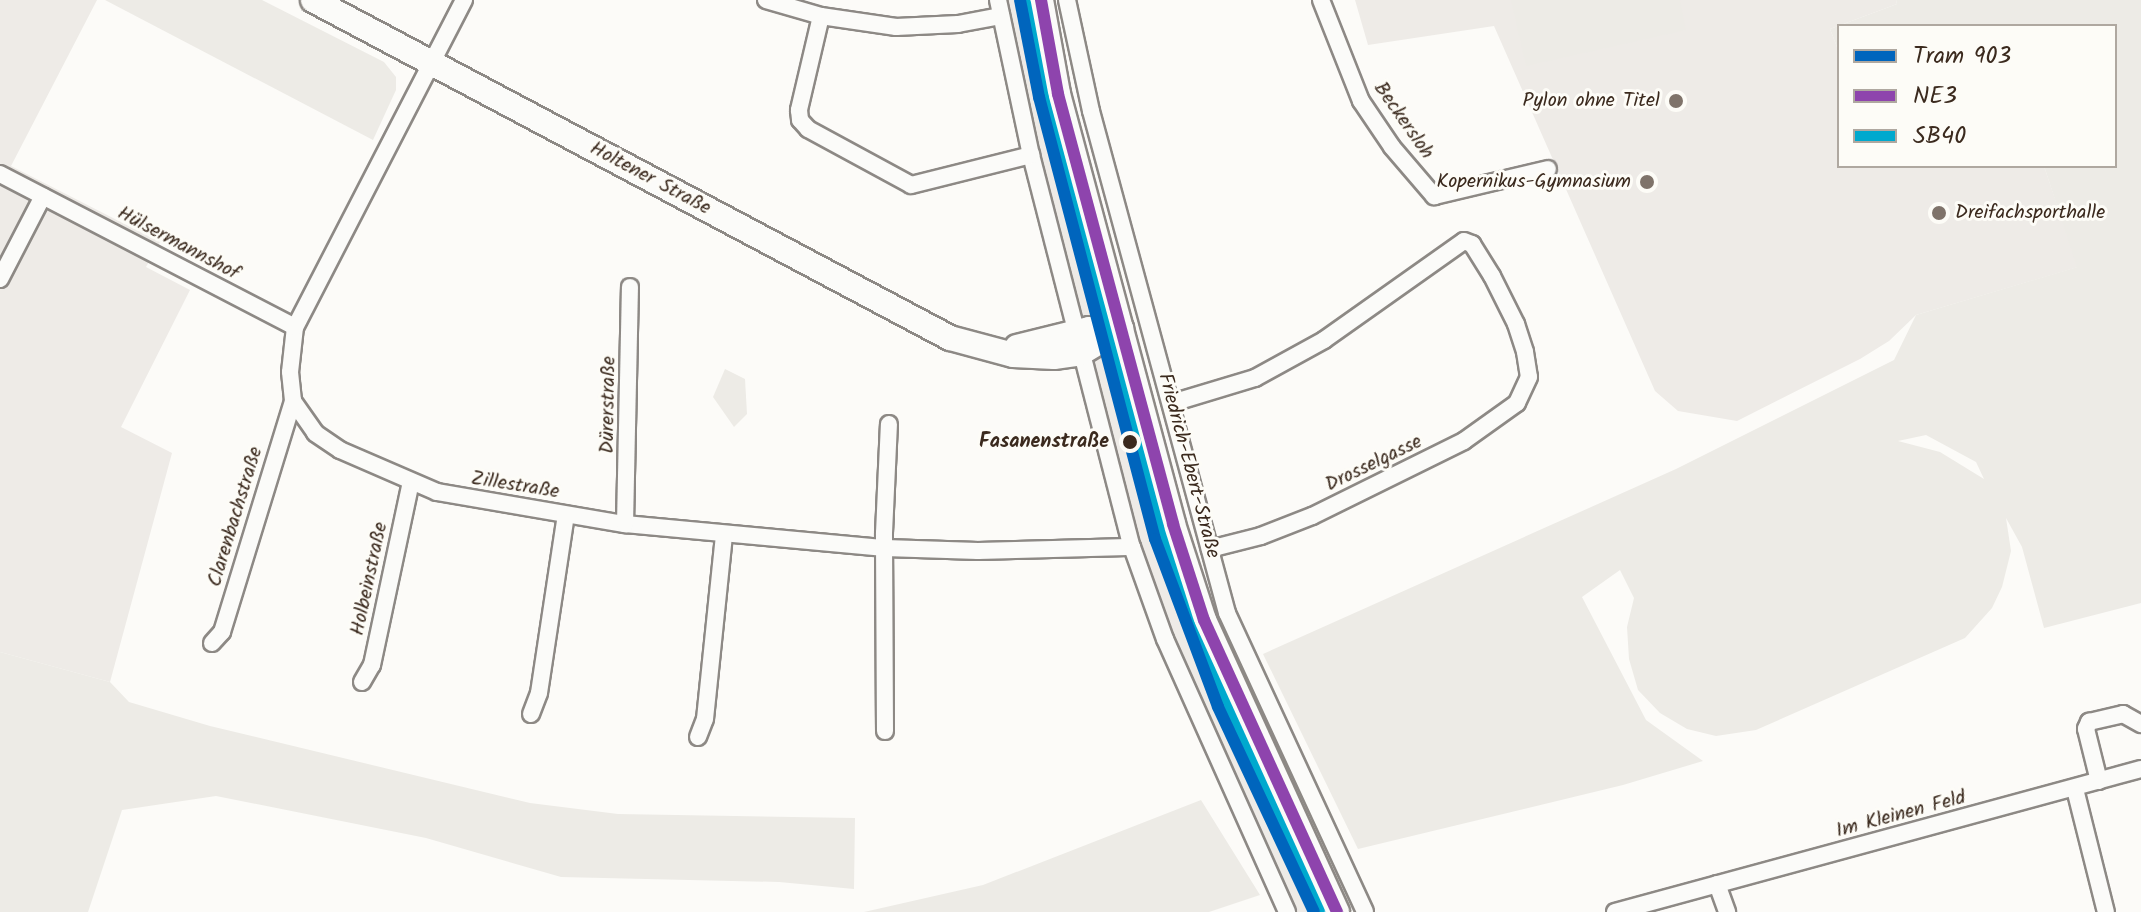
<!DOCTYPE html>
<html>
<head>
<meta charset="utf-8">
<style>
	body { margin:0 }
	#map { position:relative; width:2141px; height:912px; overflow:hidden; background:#fcfbf8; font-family:Kalam,sans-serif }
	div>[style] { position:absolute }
	.built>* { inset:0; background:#eeebe7 }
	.green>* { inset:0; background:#edebe6 }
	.roads { filter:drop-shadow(2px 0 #8d8985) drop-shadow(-2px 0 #8d8985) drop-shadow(0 2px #8d8985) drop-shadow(0 -2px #8d8985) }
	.street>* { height:16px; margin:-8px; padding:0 8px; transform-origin:8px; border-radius:8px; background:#fbfbf9 }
	.secondary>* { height:24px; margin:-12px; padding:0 12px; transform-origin:12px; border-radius:12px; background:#fbfbf9 }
	.bus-1>* { height:12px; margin:-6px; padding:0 6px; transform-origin:6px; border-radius:6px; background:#8e44ad }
	.bus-2>* { height:12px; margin:-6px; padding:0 6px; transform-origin:6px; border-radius:6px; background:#00a9ce }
	.tram-1>* { height:12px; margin:-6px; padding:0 6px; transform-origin:6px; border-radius:6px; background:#0065bd }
	.dots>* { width:22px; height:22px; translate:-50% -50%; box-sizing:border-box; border:4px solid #fdfcf7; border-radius:50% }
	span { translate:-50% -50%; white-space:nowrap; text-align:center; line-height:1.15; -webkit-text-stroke:6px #fdfcf7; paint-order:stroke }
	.poi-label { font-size:20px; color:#3b2a1e }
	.right { translate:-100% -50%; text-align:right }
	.left { translate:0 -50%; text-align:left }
	.street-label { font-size:20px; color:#3b2a1e }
	.stop-label { font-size:20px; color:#3b2a1e; font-weight:700 }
	.legend { position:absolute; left:1837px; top:24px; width:280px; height:144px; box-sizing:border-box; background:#fdfcf7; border:2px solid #afa8a0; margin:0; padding:10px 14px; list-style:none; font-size:24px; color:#3b2a1e }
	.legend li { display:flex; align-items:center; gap:16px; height:40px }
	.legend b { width:40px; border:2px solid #afa8a0 }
</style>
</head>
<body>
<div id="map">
	<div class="built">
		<div style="clip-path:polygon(0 0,97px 0,11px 166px,160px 242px,146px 267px,190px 290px,121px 427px,172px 453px,110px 682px,0 652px)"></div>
		<div style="clip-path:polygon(1005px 0,1025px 0,1043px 97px,1122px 397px,1192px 628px,1319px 912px,1297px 912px,1171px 635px,1124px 501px,1103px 400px,1031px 122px)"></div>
		<div style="clip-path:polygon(1355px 0,1896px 0,1897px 4px,1830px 29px,1839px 52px,1839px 166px,2044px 166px,2078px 267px,1916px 315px,1889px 341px,1860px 359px,1737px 421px,1678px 411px,1655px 391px,1494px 26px,1368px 45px)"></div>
	</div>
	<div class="green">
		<div style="clip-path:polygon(105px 0,262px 0,384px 62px,396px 77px,396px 90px,373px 140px)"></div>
		<div style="clip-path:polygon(1511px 0,1680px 0,1686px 30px,1526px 66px)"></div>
		<div style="clip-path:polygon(evenodd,1896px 0,2141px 0,2141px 603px,2044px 628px,2022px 547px,2006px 518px,2011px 551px,2002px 587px,1992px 608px,1965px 638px,1756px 730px,1716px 736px,1687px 729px,1660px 713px,1638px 690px,1629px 659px,1627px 627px,1634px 598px,1620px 570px,1582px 597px,1646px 720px,1703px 761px,1623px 785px,1358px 849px,1263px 654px,1676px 469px,1894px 360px,1916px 315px,2077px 267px,2044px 166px,2115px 166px,2115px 26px,1839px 26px,1839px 52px,1830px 29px,1897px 4px,1896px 0,1926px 435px,1976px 462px,1984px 479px,1940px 452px,1898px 441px,1926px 435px)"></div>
		<div style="clip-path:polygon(725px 369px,745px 379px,747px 414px,734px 427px,713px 397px)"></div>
		<div style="clip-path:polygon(0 652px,110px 682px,129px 702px,210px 726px,530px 803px,618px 814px,855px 818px,854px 889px,779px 882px,561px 877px,426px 838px,216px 796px,122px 810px,88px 912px,0 912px)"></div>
		<div style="clip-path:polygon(1201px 800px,1260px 895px,1209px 912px,864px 912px,983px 885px)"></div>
	</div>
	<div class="roads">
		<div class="street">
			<div style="left:464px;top:0;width:368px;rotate:117.3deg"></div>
			<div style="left:295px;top:327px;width:45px;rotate:96.3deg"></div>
			<div style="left:290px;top:372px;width:29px;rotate:84deg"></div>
			<div style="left:293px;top:401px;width:39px;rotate:55deg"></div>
			<div style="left:315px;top:433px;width:30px;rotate:34deg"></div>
			<div style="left:340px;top:450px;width:106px;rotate:23.4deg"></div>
			<div style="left:437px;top:492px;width:191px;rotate:9.7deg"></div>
			<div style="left:625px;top:524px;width:261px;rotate:5.3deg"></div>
			<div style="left:885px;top:548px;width:93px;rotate:1.8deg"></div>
			<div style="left:978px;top:551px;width:154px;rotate:-1.5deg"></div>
			<div style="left:766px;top:0;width:57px;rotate:16.2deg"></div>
			<div style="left:821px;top:16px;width:76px;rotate:8.3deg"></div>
			<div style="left:896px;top:27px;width:62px;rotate:-2.8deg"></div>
			<div style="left:958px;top:24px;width:44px;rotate:-10.5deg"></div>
			<div style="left:998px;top:0;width:158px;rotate:78deg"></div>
			<div style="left:1031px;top:155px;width:405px;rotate:75.6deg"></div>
			<div style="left:1132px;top:547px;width:98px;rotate:70.3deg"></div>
			<div style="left:1165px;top:639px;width:299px;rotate:65.9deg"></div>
			<div style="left:1067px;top:0;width:114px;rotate:77.8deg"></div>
			<div style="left:1091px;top:111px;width:520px;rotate:74.84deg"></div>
			<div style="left:1227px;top:613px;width:329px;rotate:65.2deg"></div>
			<div style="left:1321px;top:0;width:109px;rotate:68.4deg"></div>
			<div style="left:1361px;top:101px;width:55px;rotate:56deg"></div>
			<div style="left:1392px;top:147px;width:65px;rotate:49.4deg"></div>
			<div style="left:1434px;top:196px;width:117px;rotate:-13.3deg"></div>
			<div style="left:821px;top:16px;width:97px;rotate:103.2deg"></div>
			<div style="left:799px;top:110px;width:10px;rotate:84deg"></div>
			<div style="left:800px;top:120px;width:12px;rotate:48deg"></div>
			<div style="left:808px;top:129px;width:117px;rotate:28.5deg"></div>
			<div style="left:911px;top:185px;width:124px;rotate:-14deg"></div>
			<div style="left:0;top:174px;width:332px;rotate:27.4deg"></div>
			<div style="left:0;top:279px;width:93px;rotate:-62.6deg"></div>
			<div style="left:1172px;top:403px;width:87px;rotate:-16.8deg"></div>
			<div style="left:1255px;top:378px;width:79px;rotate:-28.8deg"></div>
			<div style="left:1324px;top:340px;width:171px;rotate:-35.3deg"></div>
			<div style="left:1464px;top:241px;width:9px;rotate:21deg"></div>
			<div style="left:1472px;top:244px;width:38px;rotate:58deg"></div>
			<div style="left:1492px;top:276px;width:54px;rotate:63.4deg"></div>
			<div style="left:1516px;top:324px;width:29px;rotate:72deg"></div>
			<div style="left:1525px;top:352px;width:25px;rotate:81deg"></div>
			<div style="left:1529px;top:377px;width:29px;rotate:115deg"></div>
			<div style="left:1517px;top:403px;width:65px;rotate:144.4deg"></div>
			<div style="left:1464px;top:441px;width:169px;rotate:153.7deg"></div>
			<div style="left:1312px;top:516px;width:55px;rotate:158.6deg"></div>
			<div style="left:1261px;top:536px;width:53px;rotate:165.7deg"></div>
			<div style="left:625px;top:524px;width:237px;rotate:-88.8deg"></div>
			<div style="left:212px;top:643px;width:15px;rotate:-48deg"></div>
			<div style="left:222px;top:632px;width:242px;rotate:-72.9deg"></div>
			<div style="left:362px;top:682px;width:20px;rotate:-60deg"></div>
			<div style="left:372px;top:665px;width:187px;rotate:-78deg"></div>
			<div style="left:531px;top:714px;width:22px;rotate:-69deg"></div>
			<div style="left:539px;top:693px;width:180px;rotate:-81.4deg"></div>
			<div style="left:885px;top:731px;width:198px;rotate:-90.3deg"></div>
			<div style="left:884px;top:533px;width:109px;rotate:-87.4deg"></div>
			<div style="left:698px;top:737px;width:19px;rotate:-69deg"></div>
			<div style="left:705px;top:719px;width:185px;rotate:-84.1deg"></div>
			<div style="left:2099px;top:781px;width:54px;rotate:-104deg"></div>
			<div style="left:2086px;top:729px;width:8px;rotate:-67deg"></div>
			<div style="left:2089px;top:722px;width:35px;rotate:-13deg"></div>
			<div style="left:2123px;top:714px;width:21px;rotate:29deg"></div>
			<div style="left:2075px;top:789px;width:127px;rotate:75.9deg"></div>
			<div style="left:1717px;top:884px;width:30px;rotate:70deg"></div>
			<div style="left:1615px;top:912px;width:545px;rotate:-15.21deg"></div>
		</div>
		<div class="secondary">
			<div style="left:313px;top:0;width:721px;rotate:27.95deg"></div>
			<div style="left:950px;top:338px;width:65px;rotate:15.1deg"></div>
			<div style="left:1013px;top:355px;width:41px;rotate:2.8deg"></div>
			<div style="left:1054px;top:357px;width:27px;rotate:-8deg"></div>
			<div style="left:1081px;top:353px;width:47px;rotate:-31deg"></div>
			<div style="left:1041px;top:0;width:96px;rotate:79.7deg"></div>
			<div style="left:1058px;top:94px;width:445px;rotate:75deg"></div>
			<div style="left:1173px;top:524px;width:101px;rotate:72.1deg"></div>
			<div style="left:1204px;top:620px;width:321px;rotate:65.5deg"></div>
			<div style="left:1017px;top:347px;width:74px;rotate:-14deg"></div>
			<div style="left:1089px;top:329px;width:32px"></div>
		</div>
	</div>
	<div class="bus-1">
		<div style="left:1041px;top:0;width:96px;rotate:79.7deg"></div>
		<div style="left:1058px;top:94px;width:445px;rotate:75deg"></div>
		<div style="left:1173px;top:524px;width:101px;rotate:72.1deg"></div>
		<div style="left:1204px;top:620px;width:321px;rotate:65.5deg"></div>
	</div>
	<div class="bus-2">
		<div style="left:1025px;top:3px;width:97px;rotate:79.3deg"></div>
		<div style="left:1043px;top:98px;width:445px;rotate:75deg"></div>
		<div style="left:1158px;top:528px;width:102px;rotate:72.3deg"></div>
		<div style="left:1189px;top:625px;width:315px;rotate:65.6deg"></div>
	</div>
	<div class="tram-1">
		<div style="left:1020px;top:0;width:99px;rotate:78.9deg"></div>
		<div style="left:1039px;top:97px;width:457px;rotate:75.3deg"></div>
		<div style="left:1155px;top:539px;width:179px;rotate:69.4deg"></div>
		<div style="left:1218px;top:707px;width:226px;rotate:64.9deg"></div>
	</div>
	<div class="dots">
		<div style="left:1676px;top:101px;background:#7f736a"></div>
		<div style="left:1647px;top:182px;background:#7f736a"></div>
		<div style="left:1939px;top:213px;background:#7f736a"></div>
		<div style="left:1130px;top:442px;background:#3b2a1e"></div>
	</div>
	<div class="poi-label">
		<span class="right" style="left:1660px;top:101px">Pylon ohne Titel</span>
		<span class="right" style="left:1631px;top:182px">Kopernikus-Gymnasium</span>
		<span class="left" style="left:1955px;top:213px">Dreifachsporthalle</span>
	</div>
	<div class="street-label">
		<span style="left:1403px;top:121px;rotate:55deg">Beckersloh</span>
		<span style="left:650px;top:179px;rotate:28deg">Holtener Straße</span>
		<span style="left:178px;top:244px;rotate:28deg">Hülsermannshof</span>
		<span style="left:609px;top:405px;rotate:-89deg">Dürerstraße</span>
		<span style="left:1374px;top:464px;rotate:-26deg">Drosselgasse</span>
		<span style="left:1188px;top:466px;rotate:75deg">Friedrich-Ebert-Straße</span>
		<span style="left:515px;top:486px;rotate:9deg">Zillestraße</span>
		<span style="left:236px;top:517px;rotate:-73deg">Clarenbachstraße</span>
		<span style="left:370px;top:579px;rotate:-78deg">Holbeinstraße</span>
		<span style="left:1901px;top:815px;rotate:-15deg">Im Kleinen Feld</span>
	</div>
	<div class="stop-label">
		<span class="right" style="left:1109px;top:442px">Fasanenstraße</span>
	</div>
	<ul class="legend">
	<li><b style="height:10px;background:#0065bd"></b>Tram 903</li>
	<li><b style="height:10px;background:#8e44ad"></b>NE3</li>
	<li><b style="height:10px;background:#00a9ce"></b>SB40</li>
	</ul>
</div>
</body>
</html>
